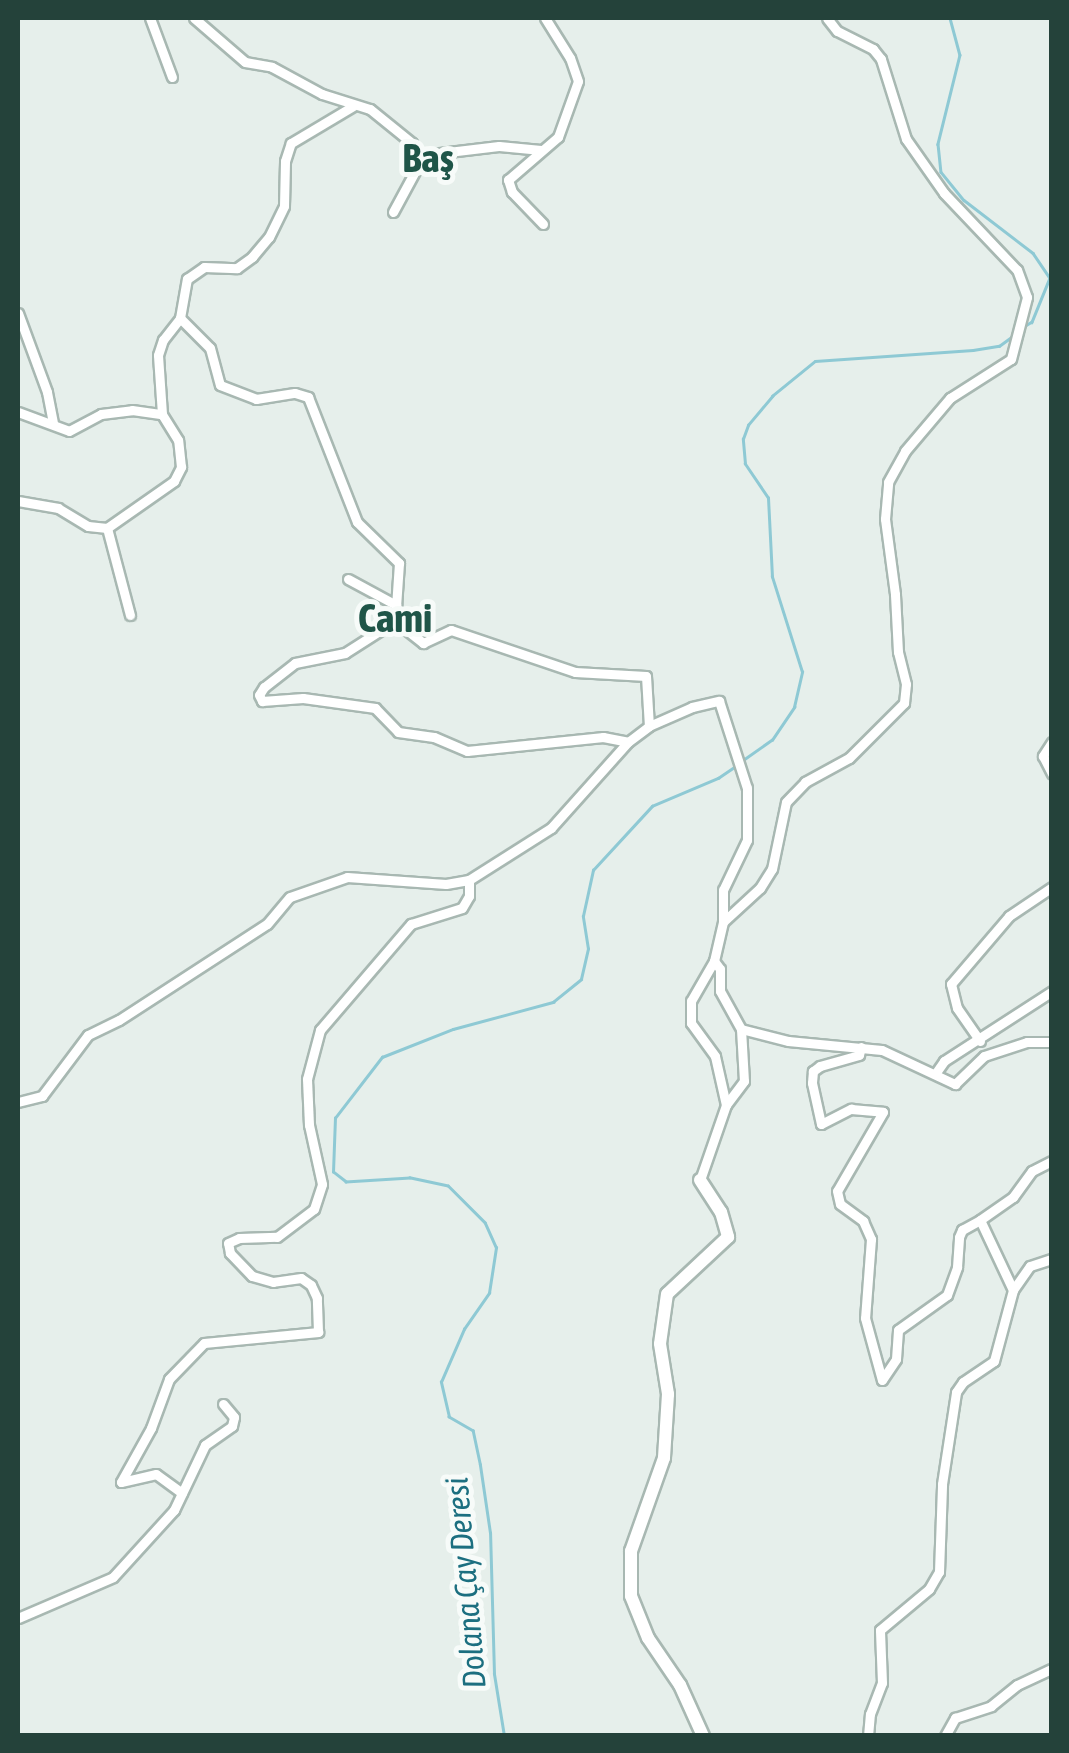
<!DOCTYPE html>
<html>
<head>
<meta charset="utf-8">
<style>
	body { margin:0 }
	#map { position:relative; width:1069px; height:1753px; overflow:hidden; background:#e6efeb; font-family:"Asap Condensed",sans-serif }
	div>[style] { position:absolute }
	.stream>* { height:2.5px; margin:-1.25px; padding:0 1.25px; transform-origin:1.25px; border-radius:1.25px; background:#8ec9d4 }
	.roads { filter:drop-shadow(2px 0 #a8b8b2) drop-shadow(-2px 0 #a8b8b2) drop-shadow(0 2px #a8b8b2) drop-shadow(0 -2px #a8b8b2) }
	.street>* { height:9px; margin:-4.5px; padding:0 4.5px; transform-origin:4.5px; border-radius:4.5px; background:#fff }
	.secondary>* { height:12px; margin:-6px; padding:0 6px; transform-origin:6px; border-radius:6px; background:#fff }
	span { translate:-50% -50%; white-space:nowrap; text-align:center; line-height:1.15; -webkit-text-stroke:10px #f7fbf9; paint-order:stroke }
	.water-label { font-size:32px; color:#1c6f80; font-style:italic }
	.district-label { font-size:40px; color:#1f5548; font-weight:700 }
	.frame { position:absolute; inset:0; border:20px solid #24423a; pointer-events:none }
</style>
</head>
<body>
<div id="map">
	<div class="stream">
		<div style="left:950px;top:18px;width:38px;rotate:75deg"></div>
		<div style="left:960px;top:55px;width:92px;rotate:103.9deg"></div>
		<div style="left:938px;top:144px;width:28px;rotate:84deg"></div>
		<div style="left:941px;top:172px;width:36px;rotate:51deg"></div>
		<div style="left:964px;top:200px;width:87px;rotate:37.5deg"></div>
		<div style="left:1033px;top:253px;width:30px;rotate:56deg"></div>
		<div style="left:1050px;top:278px;width:48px;rotate:112.2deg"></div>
		<div style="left:1032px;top:322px;width:9px;rotate:148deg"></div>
		<div style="left:743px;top:760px;width:35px;rotate:-35deg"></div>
		<div style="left:772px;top:740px;width:40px;rotate:-56deg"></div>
		<div style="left:794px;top:707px;width:36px;rotate:-77deg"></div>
		<div style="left:802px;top:672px;width:100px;rotate:-107.5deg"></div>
		<div style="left:772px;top:577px;width:79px;rotate:-92.9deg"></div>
		<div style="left:768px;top:498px;width:41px;rotate:-124.1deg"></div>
		<div style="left:745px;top:464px;width:25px;rotate:-95deg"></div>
		<div style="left:743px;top:439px;width:15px;rotate:-70deg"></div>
		<div style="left:748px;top:425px;width:38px;rotate:-50deg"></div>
		<div style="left:772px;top:396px;width:55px;rotate:-39.1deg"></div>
		<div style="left:815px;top:361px;width:158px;rotate:-4deg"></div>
		<div style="left:973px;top:350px;width:26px;rotate:-9deg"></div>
		<div style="left:999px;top:346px;width:19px;rotate:-36deg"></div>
		<div style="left:504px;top:1736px;width:63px;rotate:-99.2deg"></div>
		<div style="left:494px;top:1674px;width:141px;rotate:-91.6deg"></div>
		<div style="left:490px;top:1533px;width:69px;rotate:-98.4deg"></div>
		<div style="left:480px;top:1465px;width:35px;rotate:-102deg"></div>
		<div style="left:473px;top:1431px;width:28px;rotate:-150deg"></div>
		<div style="left:449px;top:1417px;width:36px;rotate:-103deg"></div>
		<div style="left:441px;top:1382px;width:58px;rotate:-66.5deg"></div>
		<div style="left:464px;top:1329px;width:44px;rotate:-55.2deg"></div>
		<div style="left:489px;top:1293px;width:46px;rotate:-81.2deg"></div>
		<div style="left:496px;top:1248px;width:27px;rotate:-114deg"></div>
		<div style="left:485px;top:1223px;width:52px;rotate:-135deg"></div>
		<div style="left:448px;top:1186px;width:39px;rotate:-168deg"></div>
		<div style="left:410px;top:1178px;width:64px;rotate:176.4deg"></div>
		<div style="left:346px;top:1182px;width:16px;rotate:-142deg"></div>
		<div style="left:333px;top:1172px;width:54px;rotate:-87.9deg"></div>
		<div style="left:335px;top:1118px;width:77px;rotate:-52.4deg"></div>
		<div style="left:382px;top:1057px;width:76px;rotate:-21.5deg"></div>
		<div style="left:453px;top:1029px;width:104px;rotate:-15.1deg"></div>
		<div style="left:553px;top:1002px;width:36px;rotate:-39deg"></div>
		<div style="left:581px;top:979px;width:31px;rotate:-77deg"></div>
		<div style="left:588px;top:949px;width:33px;rotate:-99deg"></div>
		<div style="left:583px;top:916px;width:47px;rotate:-77.7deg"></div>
		<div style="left:593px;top:870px;width:87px;rotate:-47.3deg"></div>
		<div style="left:652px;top:806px;width:72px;rotate:-23deg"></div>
		<div style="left:718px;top:778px;width:23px;rotate:-34deg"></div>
	</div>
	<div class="roads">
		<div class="street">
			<div style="left:150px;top:18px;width:63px;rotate:69.6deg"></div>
			<div style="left:194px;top:18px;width:67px;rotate:40.8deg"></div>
			<div style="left:245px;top:62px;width:27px;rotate:10deg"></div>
			<div style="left:272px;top:67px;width:57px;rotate:28.4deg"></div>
			<div style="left:322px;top:94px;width:50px;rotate:17.4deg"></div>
			<div style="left:370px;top:109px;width:54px;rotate:39deg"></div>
			<div style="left:412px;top:143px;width:21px;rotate:67deg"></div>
			<div style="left:393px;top:212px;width:57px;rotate:-61.6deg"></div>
			<div style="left:420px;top:162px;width:22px;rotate:-24deg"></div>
			<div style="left:440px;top:153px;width:59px;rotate:-6.8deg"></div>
			<div style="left:499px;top:146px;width:42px;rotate:5.4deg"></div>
			<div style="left:543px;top:224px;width:45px;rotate:-134.1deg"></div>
			<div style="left:512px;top:192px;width:13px;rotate:-108deg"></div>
			<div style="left:508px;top:180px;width:66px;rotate:-40.7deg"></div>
			<div style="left:558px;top:137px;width:59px;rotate:-70.3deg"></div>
			<div style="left:578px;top:81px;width:24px;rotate:-109deg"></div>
			<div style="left:570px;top:58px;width:47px;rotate:-122deg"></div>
			<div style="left:18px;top:313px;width:84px;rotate:69.8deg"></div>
			<div style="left:47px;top:392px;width:32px;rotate:79deg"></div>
			<div style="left:180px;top:318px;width:42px;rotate:45deg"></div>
			<div style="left:210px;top:348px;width:38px;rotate:75deg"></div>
			<div style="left:220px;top:385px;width:39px;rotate:21deg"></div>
			<div style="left:256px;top:399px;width:39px;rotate:-9deg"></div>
			<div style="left:295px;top:393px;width:14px;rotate:17deg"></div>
			<div style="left:308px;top:397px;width:134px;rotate:68.6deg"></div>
			<div style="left:357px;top:522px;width:59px;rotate:44.3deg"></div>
			<div style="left:399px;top:563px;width:58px;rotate:93.9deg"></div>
			<div style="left:18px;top:412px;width:54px;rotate:20.4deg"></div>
			<div style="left:69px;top:431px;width:36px;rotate:-28deg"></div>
			<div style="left:101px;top:414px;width:31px;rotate:-7deg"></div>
			<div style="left:132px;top:410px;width:30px;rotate:8deg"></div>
			<div style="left:18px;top:501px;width:41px;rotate:9.9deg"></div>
			<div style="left:58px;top:508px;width:35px;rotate:31deg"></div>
			<div style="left:88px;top:526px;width:19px;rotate:6deg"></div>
			<div style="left:107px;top:528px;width:82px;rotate:-35deg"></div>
			<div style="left:174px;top:481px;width:16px;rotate:-63deg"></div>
			<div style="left:181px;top:467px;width:27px;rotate:-96deg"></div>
			<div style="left:178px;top:440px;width:31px;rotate:-122deg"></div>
			<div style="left:162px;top:414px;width:59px;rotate:-93.9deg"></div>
			<div style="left:158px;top:355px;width:16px;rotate:-72deg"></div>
			<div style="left:163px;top:340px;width:28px;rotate:-52deg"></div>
			<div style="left:180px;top:318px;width:40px;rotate:-80deg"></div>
			<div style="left:187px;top:279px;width:21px;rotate:-35deg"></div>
			<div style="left:204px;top:267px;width:33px;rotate:2deg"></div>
			<div style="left:237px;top:268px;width:19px;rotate:-36deg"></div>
			<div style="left:252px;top:257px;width:26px;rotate:-50deg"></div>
			<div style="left:269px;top:237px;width:34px;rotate:-64deg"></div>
			<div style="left:284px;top:206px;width:45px;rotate:-88.7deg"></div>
			<div style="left:285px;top:161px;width:19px;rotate:-72deg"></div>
			<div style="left:291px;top:143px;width:72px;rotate:-30.8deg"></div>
			<div style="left:107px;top:528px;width:90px;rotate:75.2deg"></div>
			<div style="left:348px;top:579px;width:55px;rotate:28.4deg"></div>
			<div style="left:395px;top:621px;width:59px;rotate:147.4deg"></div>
			<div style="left:345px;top:653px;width:51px;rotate:168.7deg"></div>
			<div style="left:295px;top:663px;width:39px;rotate:142deg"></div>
			<div style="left:264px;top:687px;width:9px;rotate:122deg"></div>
			<div style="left:259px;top:695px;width:7px;rotate:63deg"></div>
			<div style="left:262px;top:701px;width:41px;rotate:-4.2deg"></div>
			<div style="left:303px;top:698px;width:73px;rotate:7.9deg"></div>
			<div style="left:375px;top:708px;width:33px;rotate:46deg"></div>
			<div style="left:398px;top:732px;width:36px;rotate:8deg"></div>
			<div style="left:434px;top:737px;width:36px;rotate:23deg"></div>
			<div style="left:467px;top:751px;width:137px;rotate:-5.9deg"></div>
			<div style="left:603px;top:737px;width:25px;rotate:11deg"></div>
			<div style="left:395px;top:621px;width:36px;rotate:38deg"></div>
			<div style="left:423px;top:643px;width:31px;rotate:-25deg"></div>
			<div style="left:451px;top:630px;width:131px;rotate:18.7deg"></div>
			<div style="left:575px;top:672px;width:71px;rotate:3.2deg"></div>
			<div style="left:646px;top:676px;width:50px;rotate:86.6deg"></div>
			<div style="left:1052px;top:742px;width:17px;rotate:123deg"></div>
			<div style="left:1043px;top:756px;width:20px;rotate:63deg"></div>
			<div style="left:714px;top:961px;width:10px;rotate:53deg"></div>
			<div style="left:720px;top:969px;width:22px;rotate:90deg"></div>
			<div style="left:720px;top:991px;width:43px;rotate:61.1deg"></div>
			<div style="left:741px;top:1029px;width:52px;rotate:86.7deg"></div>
			<div style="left:744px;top:1081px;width:30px;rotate:127deg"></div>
			<div style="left:741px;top:1029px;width:49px;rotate:14.3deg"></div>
			<div style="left:788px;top:1041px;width:94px;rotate:5.5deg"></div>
			<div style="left:882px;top:1050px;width:81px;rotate:25deg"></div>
			<div style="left:955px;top:1084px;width:40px;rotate:-44deg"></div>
			<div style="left:984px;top:1056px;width:45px;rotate:-18deg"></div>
			<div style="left:1027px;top:1042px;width:25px"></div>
			<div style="left:980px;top:1041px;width:40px;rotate:-124.9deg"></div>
			<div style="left:957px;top:1008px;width:25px;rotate:-104deg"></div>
			<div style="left:951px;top:984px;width:89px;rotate:-49.5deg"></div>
			<div style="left:1009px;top:916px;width:52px;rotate:-34deg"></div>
			<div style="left:861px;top:1047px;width:8px;rotate:104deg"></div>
			<div style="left:859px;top:1055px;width:41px;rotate:164.2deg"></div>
			<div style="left:820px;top:1066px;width:9px;rotate:144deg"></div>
			<div style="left:813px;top:1071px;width:12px;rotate:95deg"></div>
			<div style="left:812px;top:1083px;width:42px;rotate:77.6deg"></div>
			<div style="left:821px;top:1124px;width:34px;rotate:-27deg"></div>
			<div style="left:851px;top:1109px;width:32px;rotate:5deg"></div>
			<div style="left:883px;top:1112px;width:91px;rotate:120.2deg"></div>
			<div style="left:837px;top:1191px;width:13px;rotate:77deg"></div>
			<div style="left:840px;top:1204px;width:29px;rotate:36deg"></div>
			<div style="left:863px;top:1221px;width:20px;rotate:66deg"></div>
			<div style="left:871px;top:1239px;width:79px;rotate:94.3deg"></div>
			<div style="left:865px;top:1318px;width:64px;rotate:74.7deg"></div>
			<div style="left:882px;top:1380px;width:25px;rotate:-56deg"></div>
			<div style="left:896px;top:1359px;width:29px;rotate:-86deg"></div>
			<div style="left:898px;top:1330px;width:60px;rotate:-35.5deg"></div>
			<div style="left:947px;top:1295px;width:30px;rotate:-70deg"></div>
			<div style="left:957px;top:1267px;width:30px;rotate:-86deg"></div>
			<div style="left:959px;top:1237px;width:8px;rotate:-67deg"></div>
			<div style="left:962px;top:1230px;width:21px;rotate:-29deg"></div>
			<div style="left:935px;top:1074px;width:16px;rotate:-55deg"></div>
			<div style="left:944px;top:1061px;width:129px;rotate:-32.9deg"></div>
			<div style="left:18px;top:1102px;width:25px;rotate:-14deg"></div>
			<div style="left:42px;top:1096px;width:76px;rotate:-53deg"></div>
			<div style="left:88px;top:1035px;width:34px;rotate:-26deg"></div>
			<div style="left:119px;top:1020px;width:176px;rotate:-33deg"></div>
			<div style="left:267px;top:924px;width:35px;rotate:-50deg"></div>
			<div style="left:290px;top:897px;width:60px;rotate:-19.3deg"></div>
			<div style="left:347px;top:877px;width:99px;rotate:4deg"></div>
			<div style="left:446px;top:884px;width:23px;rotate:-10deg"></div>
			<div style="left:469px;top:880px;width:97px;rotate:-32.4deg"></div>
			<div style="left:551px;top:828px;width:115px;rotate:-48.2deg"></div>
			<div style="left:628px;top:742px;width:26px;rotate:-37deg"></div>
			<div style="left:649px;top:726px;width:47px;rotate:-23.8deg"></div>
			<div style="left:692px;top:707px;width:28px;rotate:-13deg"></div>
			<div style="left:719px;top:701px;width:91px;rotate:72.2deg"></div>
			<div style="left:747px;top:788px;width:52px;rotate:90deg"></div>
			<div style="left:747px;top:840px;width:55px;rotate:115.6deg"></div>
			<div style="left:723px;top:890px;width:32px;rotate:90deg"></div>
			<div style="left:700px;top:1180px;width:79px;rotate:-70.9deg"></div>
			<div style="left:726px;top:1105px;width:50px;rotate:-102.7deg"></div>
			<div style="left:715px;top:1056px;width:41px;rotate:-126deg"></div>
			<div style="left:691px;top:1023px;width:22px;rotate:-90deg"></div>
			<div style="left:691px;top:1001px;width:46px;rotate:-60.1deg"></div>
			<div style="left:714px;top:961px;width:40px;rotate:-77deg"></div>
			<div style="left:723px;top:922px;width:50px;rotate:-42.6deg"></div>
			<div style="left:760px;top:888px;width:22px;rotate:-58deg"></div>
			<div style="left:772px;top:869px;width:68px;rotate:-78.2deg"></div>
			<div style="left:786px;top:802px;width:28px;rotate:-46deg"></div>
			<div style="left:805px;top:782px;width:50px;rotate:-28.6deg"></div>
			<div style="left:849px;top:758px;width:78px;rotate:-45deg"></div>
			<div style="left:904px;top:703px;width:19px;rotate:-84deg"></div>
			<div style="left:906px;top:684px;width:33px;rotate:-104deg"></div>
			<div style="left:898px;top:652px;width:58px;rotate:-93deg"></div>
			<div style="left:895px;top:594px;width:76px;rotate:-97.6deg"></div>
			<div style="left:885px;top:519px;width:37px;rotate:-85deg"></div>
			<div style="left:888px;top:482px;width:35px;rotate:-61deg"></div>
			<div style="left:905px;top:451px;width:70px;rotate:-49.7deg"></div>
			<div style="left:950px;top:398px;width:72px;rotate:-32.6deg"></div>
			<div style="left:1011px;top:359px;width:64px;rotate:-75.5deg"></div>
			<div style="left:1027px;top:297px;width:29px;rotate:-110deg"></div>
			<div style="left:1017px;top:270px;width:106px;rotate:-133.5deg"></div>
			<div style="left:944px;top:193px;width:66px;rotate:-125.1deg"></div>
			<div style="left:906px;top:139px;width:84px;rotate:-107.4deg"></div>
			<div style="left:881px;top:59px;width:13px;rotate:-129deg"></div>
			<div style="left:873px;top:49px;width:40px;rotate:-153.4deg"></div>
			<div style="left:837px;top:31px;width:16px;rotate:-128deg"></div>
			<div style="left:1013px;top:1290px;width:77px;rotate:-115.2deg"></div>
			<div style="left:980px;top:1220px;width:40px;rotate:-34.9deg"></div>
			<div style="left:1013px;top:1197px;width:32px;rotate:-54deg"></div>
			<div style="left:1032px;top:1171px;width:22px;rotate:-27deg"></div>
			<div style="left:182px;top:1493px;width:32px;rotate:-144deg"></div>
			<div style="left:156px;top:1474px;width:36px;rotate:167deg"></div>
			<div style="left:121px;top:1482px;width:62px;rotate:-60.9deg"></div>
			<div style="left:151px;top:1428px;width:52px;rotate:-69.8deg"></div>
			<div style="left:169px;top:1379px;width:50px;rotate:-45.8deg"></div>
			<div style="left:204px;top:1343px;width:115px;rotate:-5.5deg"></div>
			<div style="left:318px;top:1332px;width:34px;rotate:-92deg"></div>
			<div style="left:317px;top:1298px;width:14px;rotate:-115deg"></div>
			<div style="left:311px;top:1285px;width:12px;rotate:-145deg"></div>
			<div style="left:301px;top:1278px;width:28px;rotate:172deg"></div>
			<div style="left:273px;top:1282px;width:22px;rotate:-164deg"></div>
			<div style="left:252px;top:1276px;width:32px;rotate:-134deg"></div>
			<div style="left:230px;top:1253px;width:10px;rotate:-101deg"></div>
			<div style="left:228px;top:1243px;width:12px;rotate:-24deg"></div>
			<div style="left:239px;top:1238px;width:38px;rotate:-2deg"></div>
			<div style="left:277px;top:1237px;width:46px;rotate:-37.1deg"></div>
			<div style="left:314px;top:1209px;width:26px;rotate:-72deg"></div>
			<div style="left:322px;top:1184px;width:60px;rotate:-102.4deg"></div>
			<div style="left:309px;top:1125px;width:46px;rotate:-92.5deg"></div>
			<div style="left:307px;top:1079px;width:51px;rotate:-75.1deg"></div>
			<div style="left:320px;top:1030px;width:140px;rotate:-49.4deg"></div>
			<div style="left:411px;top:924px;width:53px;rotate:-17.4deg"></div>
			<div style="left:462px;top:908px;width:14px;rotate:-60deg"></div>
			<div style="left:469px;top:896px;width:16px;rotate:-90deg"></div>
			<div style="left:18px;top:1618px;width:103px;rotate:-23.3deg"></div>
			<div style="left:113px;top:1577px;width:91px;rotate:-47.7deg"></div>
			<div style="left:174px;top:1510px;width:72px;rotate:-64.5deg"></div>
			<div style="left:205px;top:1445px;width:33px;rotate:-35deg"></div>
			<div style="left:232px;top:1426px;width:9px;rotate:-77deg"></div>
			<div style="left:234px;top:1417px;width:17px;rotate:-130deg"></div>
			<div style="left:868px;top:1736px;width:22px;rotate:-85deg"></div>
			<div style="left:870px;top:1714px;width:33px;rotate:-69deg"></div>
			<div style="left:882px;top:1683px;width:53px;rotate:-92.2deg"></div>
			<div style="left:880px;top:1630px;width:64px;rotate:-39.9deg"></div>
			<div style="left:929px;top:1589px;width:20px;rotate:-60deg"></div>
			<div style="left:939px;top:1572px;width:88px;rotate:-88deg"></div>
			<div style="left:942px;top:1484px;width:93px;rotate:-81.3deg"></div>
			<div style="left:956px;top:1392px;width:12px;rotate:-55deg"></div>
			<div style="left:963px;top:1382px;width:37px;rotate:-34deg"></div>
			<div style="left:994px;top:1361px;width:73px;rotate:-75deg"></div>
			<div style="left:1013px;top:1290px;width:29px;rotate:-55deg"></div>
			<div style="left:1030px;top:1266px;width:23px;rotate:-18deg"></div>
			<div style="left:945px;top:1736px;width:21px;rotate:-61deg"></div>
			<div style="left:955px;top:1718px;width:38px;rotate:-18deg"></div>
			<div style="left:991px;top:1706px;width:33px;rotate:-39deg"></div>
			<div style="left:1017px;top:1685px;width:38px;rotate:-25deg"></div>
		</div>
		<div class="secondary">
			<div style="left:700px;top:1180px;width:38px;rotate:57deg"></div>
			<div style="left:721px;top:1212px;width:26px;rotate:74deg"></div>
			<div style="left:728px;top:1237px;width:83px;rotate:136.9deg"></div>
			<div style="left:667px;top:1294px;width:50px;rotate:98deg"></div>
			<div style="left:660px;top:1344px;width:51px;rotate:80.9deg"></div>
			<div style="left:668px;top:1394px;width:64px;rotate:93.6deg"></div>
			<div style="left:664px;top:1458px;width:99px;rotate:109.5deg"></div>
			<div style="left:631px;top:1551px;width:45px;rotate:90deg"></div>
			<div style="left:631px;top:1596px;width:45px;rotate:68deg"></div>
			<div style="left:648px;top:1638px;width:57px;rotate:55.8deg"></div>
			<div style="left:680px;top:1685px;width:56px;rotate:65.7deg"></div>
		</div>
	</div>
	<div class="water-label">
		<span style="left:466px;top:1583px;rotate:-95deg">Dolana Çay Deresi</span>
	</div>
	<div class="district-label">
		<span style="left:428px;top:158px">Baş</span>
		<span style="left:395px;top:618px">Cami</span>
	</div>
	<div class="frame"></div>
</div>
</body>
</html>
